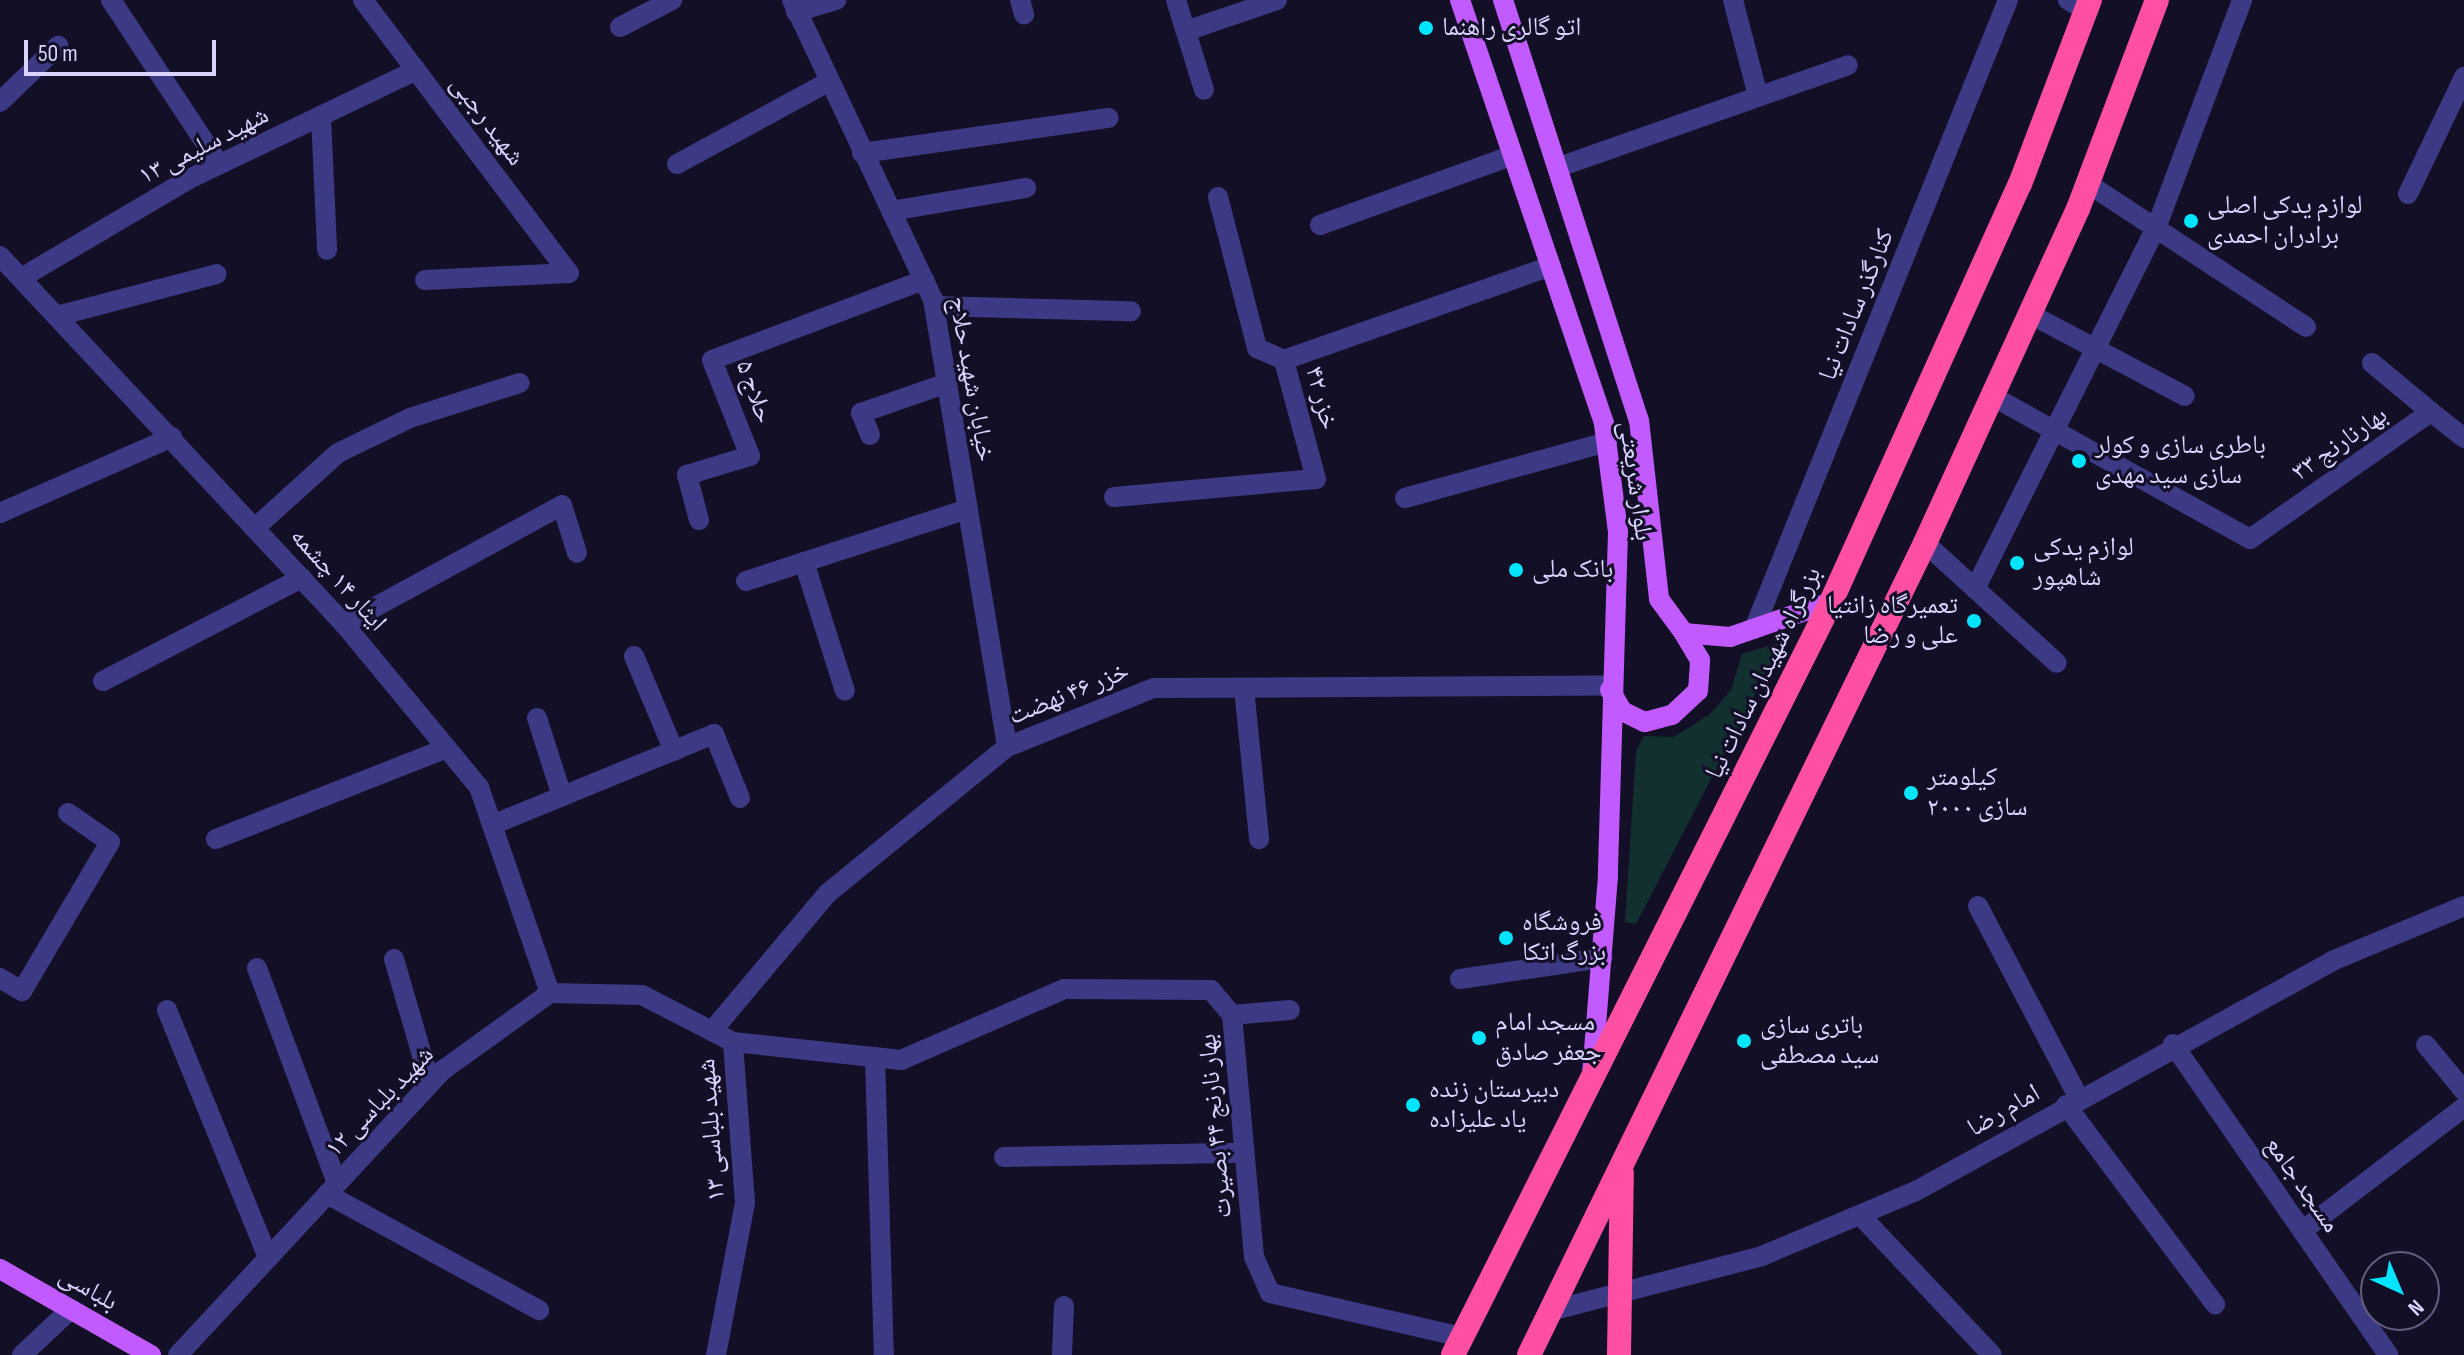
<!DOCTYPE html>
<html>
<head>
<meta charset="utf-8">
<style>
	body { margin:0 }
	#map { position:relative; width:2464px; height:1355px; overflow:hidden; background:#130f26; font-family:"Sofia Sans Condensed","Noto Naskh Arabic",sans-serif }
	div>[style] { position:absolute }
	.green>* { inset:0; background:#12302f }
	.minor>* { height:20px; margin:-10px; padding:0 10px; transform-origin:10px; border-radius:10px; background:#3d3a85 }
	.major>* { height:20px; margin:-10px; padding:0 10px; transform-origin:10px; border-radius:10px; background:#c25bff }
	.highway>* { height:24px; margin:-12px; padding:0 12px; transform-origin:12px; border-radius:12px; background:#ff4fa3 }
	.dots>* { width:22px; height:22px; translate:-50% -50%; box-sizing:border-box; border:4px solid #130f26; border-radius:50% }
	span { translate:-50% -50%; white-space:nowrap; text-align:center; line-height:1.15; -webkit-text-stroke:6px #130f26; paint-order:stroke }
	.poi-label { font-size:26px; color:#d9d4ff }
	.left { translate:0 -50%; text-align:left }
	.right { translate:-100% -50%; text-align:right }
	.street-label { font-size:26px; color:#d9d4ff }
	.north { position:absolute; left:2360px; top:1251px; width:80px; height:80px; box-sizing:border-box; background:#130f26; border:2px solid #625e7d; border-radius:50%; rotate:136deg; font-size:22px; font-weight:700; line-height:32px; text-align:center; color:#d9d4ff }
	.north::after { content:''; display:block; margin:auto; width:28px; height:36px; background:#00e5ff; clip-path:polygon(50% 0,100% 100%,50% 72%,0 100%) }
	.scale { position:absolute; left:24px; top:40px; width:192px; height:36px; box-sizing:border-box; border:4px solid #d9d4ff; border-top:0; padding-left:10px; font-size:24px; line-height:28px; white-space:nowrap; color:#d9d4ff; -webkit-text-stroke:6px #130f26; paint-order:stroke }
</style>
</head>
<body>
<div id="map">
	<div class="green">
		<div style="clip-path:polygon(1782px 642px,1636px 924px,1625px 922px,1636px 751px,1644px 736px,1674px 737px,1710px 714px,1731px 690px,1742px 654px)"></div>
	</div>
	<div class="minor">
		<div style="left:111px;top:0;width:196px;rotate:56.6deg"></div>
		<div style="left:363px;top:0;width:342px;rotate:53deg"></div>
		<div style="left:792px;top:0;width:331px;rotate:64.8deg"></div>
		<div style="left:933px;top:299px;width:454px;rotate:80.6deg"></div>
		<div style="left:1020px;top:0;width:15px;rotate:74deg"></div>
		<div style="left:1176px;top:0;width:94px;rotate:72.7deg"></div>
		<div style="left:1733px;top:0;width:99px;rotate:75.4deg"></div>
		<div style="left:2068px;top:0;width:21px;rotate:31deg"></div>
		<div style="left:796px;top:12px;width:42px;rotate:-16.7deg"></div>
		<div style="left:620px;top:27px;width:59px;rotate:-27.4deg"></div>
		<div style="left:1186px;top:31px;width:96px;rotate:-18.8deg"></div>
		<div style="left:0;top:102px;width:81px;rotate:-44deg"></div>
		<div style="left:321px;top:116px;width:134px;rotate:87.4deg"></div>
		<div style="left:862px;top:153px;width:249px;rotate:-8.1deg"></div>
		<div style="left:677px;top:164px;width:172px;rotate:-28.5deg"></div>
		<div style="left:1559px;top:167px;width:306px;rotate:-19.4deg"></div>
		<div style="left:2087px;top:183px;width:262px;rotate:33.3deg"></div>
		<div style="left:2408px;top:194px;width:130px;rotate:-64.4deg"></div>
		<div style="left:1218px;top:197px;width:156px;rotate:75.5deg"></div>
		<div style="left:1257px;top:348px;width:30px;rotate:24deg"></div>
		<div style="left:891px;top:211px;width:137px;rotate:-9.7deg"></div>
		<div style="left:1320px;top:225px;width:205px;rotate:-19.9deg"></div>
		<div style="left:0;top:256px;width:504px;rotate:46.93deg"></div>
		<div style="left:344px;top:624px;width:212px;rotate:50.4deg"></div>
		<div style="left:479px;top:787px;width:218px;rotate:71deg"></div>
		<div style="left:21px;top:278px;width:195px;rotate:-30.5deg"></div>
		<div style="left:189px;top:179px;width:252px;rotate:-25.6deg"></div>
		<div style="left:425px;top:280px;width:144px;rotate:-2.8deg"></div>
		<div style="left:934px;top:306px;width:197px;rotate:1.5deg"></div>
		<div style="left:2030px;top:314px;width:175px;rotate:27.9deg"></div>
		<div style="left:57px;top:316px;width:165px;rotate:-14.7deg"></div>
		<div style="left:2372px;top:363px;width:77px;rotate:39.7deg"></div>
		<div style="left:1992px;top:396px;width:295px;rotate:29deg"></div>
		<div style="left:2250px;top:539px;width:221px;rotate:-35.1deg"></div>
		<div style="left:2431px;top:412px;width:42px;rotate:38.2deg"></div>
		<div style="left:870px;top:435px;width:24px;rotate:-112deg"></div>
		<div style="left:861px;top:413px;width:91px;rotate:-19.2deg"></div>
		<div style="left:1114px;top:497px;width:203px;rotate:-5.1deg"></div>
		<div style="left:1316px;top:479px;width:123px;rotate:-105.1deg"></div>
		<div style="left:1284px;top:360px;width:283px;rotate:-19.4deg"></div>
		<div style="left:1405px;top:498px;width:210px;rotate:-15.5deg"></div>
		<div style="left:0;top:513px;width:188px;rotate:-23.8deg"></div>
		<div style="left:699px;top:520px;width:47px;rotate:-104.9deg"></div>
		<div style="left:687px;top:475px;width:66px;rotate:-16.8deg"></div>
		<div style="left:750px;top:456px;width:103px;rotate:-111.6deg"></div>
		<div style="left:712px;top:360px;width:227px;rotate:-20.7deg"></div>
		<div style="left:256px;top:527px;width:110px;rotate:-42.1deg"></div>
		<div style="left:338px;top:453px;width:80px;rotate:-25.9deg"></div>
		<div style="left:410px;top:418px;width:115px;rotate:-17.7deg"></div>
		<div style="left:1925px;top:543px;width:178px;rotate:42.3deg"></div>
		<div style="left:804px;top:562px;width:135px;rotate:72.4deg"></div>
		<div style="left:746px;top:581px;width:233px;rotate:-18deg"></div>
		<div style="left:1975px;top:589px;width:404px;rotate:-63.4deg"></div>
		<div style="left:2156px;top:228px;width:244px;rotate:-69.3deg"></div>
		<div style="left:344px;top:624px;width:248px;rotate:-28.6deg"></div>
		<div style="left:562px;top:505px;width:50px;rotate:72.6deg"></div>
		<div style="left:1754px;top:629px;width:678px;rotate:-68.01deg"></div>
		<div style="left:634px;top:656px;width:103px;rotate:67.2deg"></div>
		<div style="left:103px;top:681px;width:224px;rotate:-27.4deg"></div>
		<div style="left:1244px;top:688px;width:152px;rotate:84.3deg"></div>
		<div style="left:537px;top:718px;width:82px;rotate:72.2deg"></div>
		<div style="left:492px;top:825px;width:240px;rotate:-22.3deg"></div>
		<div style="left:714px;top:734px;width:69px;rotate:67.9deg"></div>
		<div style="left:216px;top:839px;width:248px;rotate:-21.5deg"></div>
		<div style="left:1978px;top:906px;width:217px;rotate:62.3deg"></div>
		<div style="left:394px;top:959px;width:129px;rotate:73.8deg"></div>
		<div style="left:257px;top:968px;width:229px;rotate:69.6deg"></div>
		<div style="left:0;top:978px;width:26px;rotate:31deg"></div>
		<div style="left:22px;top:991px;width:173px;rotate:-59.4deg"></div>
		<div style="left:110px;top:842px;width:51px;rotate:-145.4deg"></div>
		<div style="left:1460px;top:979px;width:144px;rotate:-8.4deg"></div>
		<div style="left:167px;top:1010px;width:268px;rotate:67.8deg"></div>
		<div style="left:1232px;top:1015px;width:58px;rotate:-4.9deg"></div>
		<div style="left:712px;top:1031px;width:180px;rotate:-50deg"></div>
		<div style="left:828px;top:893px;width:231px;rotate:-39.2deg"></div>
		<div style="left:1007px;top:747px;width:158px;rotate:-21.9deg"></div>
		<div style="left:1154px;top:688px;width:455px;rotate:-0.3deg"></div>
		<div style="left:2173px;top:1044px;width:378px;rotate:55.3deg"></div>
		<div style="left:2426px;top:1045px;width:60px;rotate:50.4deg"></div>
		<div style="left:875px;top:1057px;width:298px;rotate:88.3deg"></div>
		<div style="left:2066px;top:1105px;width:249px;rotate:53.2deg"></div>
		<div style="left:1004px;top:1157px;width:240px;rotate:-1deg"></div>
		<div style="left:327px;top:1194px;width:242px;rotate:28.7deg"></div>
		<div style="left:1860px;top:1215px;width:192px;rotate:46.7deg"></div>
		<div style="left:2302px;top:1231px;width:204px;rotate:-37.4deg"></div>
		<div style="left:1550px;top:1311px;width:219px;rotate:-14.5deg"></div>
		<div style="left:1762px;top:1256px;width:167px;rotate:-22.9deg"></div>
		<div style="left:1916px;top:1191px;width:475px;rotate:-28.9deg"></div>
		<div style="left:2332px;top:961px;width:143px;rotate:-22.6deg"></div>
		<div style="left:22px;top:1355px;width:67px;rotate:-43.2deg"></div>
		<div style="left:178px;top:1355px;width:389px;rotate:-47.1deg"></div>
		<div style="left:443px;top:1070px;width:132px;rotate:-35.7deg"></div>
		<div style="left:550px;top:993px;width:92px;rotate:1.2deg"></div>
		<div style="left:642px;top:995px;width:102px;rotate:27.3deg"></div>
		<div style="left:733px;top:1042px;width:169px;rotate:6.1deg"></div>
		<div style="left:901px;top:1060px;width:178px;rotate:-23.5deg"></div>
		<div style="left:1064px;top:989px;width:147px;rotate:0.4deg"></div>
		<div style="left:1211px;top:990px;width:33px;rotate:50deg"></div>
		<div style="left:1232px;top:1015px;width:243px;rotate:84.8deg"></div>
		<div style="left:1254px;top:1257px;width:39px;rotate:66deg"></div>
		<div style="left:1270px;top:1293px;width:197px;rotate:12.9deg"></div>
		<div style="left:716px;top:1355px;width:155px;rotate:-79.2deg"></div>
		<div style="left:745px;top:1203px;width:161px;rotate:-94.3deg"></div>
		<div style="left:1062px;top:1355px;width:49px;rotate:-87.7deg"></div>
	</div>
	<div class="major">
		<div style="left:1460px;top:0;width:448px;rotate:71.2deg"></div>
		<div style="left:1604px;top:424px;width:109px;rotate:82.6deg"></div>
		<div style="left:1618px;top:532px;width:344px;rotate:91.7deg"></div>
		<div style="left:1608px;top:876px;width:199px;rotate:94.6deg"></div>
		<div style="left:1503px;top:0;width:441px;rotate:72.1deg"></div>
		<div style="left:1639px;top:420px;width:180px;rotate:83.6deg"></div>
		<div style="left:1659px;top:599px;width:42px;rotate:53.7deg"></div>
		<div style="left:1684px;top:633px;width:46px;rotate:5deg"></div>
		<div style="left:1730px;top:637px;width:107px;rotate:-19.1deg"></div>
		<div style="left:1610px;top:690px;width:24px;rotate:60deg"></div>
		<div style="left:1622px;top:711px;width:25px;rotate:26deg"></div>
		<div style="left:1645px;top:722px;width:28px;rotate:-15deg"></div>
		<div style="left:1672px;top:715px;width:35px;rotate:-43deg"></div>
		<div style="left:1698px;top:691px;width:31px;rotate:-86deg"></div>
		<div style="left:1700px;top:660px;width:31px;rotate:-121deg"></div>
		<div style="left:0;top:1269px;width:174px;rotate:29.7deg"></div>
	</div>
	<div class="highway">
		<div style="left:1453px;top:1355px;width:843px;rotate:-63.34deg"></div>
		<div style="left:1831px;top:602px;width:459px;rotate:-65.7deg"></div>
		<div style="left:2020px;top:184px;width:197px;rotate:-69.2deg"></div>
		<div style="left:1529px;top:1355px;width:903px;rotate:-64deg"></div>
		<div style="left:1925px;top:543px;width:367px;rotate:-65.4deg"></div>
		<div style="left:2078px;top:209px;width:223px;rotate:-69.3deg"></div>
		<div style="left:1619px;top:1355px;width:182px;rotate:-89.1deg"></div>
	</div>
	<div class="dots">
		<div style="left:1426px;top:28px;background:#00e5ff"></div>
		<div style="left:2191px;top:221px;background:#00e5ff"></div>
		<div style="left:2079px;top:461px;background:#00e5ff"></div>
		<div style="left:2017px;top:563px;background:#00e5ff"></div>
		<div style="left:1516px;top:570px;background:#00e5ff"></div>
		<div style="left:1974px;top:621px;background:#00e5ff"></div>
		<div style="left:1911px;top:793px;background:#00e5ff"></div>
		<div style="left:1506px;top:938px;background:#00e5ff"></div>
		<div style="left:1479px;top:1038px;background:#00e5ff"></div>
		<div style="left:1744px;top:1041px;background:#00e5ff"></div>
		<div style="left:1413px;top:1105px;background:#00e5ff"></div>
	</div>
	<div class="poi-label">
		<span class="left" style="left:1442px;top:28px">اتو گالری راهنما</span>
		<span class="left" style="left:2207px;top:221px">لوازم یدکی اصلی<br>برادران احمدی</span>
		<span class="left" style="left:2095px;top:461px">باطری سازی و کولر<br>سازی سید مهدی</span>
		<span class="left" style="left:2033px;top:563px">لوازم یدکی<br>شاهپور</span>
		<span class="left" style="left:1532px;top:570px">بانک ملی</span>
		<span class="right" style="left:1958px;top:621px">تعمیرگاه زانتیا<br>علی و رضا</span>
		<span class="left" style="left:1927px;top:793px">کیلومتر<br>سازی ۲۰۰۰</span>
		<span class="left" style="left:1522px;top:938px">فروشگاه<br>بزرگ اتکا</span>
		<span class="left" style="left:1495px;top:1038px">مسجد امام<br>جعفر صادق</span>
		<span class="left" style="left:1760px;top:1041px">باتری سازی<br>سید مصطفی</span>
		<span class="left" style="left:1429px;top:1105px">دبیرستان زنده<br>یاد علیزاده</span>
	</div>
	<div class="street-label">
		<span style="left:487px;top:121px;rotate:53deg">شهید رجبی</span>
		<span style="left:204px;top:146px;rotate:-27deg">شهید سلیمی ۱۳</span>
		<span style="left:1857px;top:305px;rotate:-68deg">کنارگذر سادات نیا</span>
		<span style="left:971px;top:379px;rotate:80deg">خیابان شهید حلاج</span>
		<span style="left:754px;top:392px;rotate:70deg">حلاج ۵</span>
		<span style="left:1321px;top:398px;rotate:75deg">خزر ۴۲</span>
		<span style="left:2340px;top:444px;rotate:-35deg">بهارنارنج ۳۳</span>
		<span style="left:1635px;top:481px;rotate:82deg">بلوار شریعتی</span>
		<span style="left:338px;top:580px;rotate:48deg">ایثار ۱۴ چشمه</span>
		<span style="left:1764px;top:673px;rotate:-64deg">بزرگراه شهیدان سادات نیا</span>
		<span style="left:1069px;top:694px;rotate:-22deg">خزر ۴۶ نهضت</span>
		<span style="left:380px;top:1102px;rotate:-46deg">شهید بلباسی ١٢</span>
		<span style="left:2004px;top:1111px;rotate:-30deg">امام رضا</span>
		<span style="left:1216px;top:1126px;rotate:-95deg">بهار نارنج ۴۴ بصیرت</span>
		<span style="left:712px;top:1130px;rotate:-94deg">شهید بلباسی ١٣</span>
		<span style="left:2302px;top:1185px;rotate:55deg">مسجد جامع</span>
		<span style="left:88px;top:1289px;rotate:30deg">بلباسی</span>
	</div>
	<div class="north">N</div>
	<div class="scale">50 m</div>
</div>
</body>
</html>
